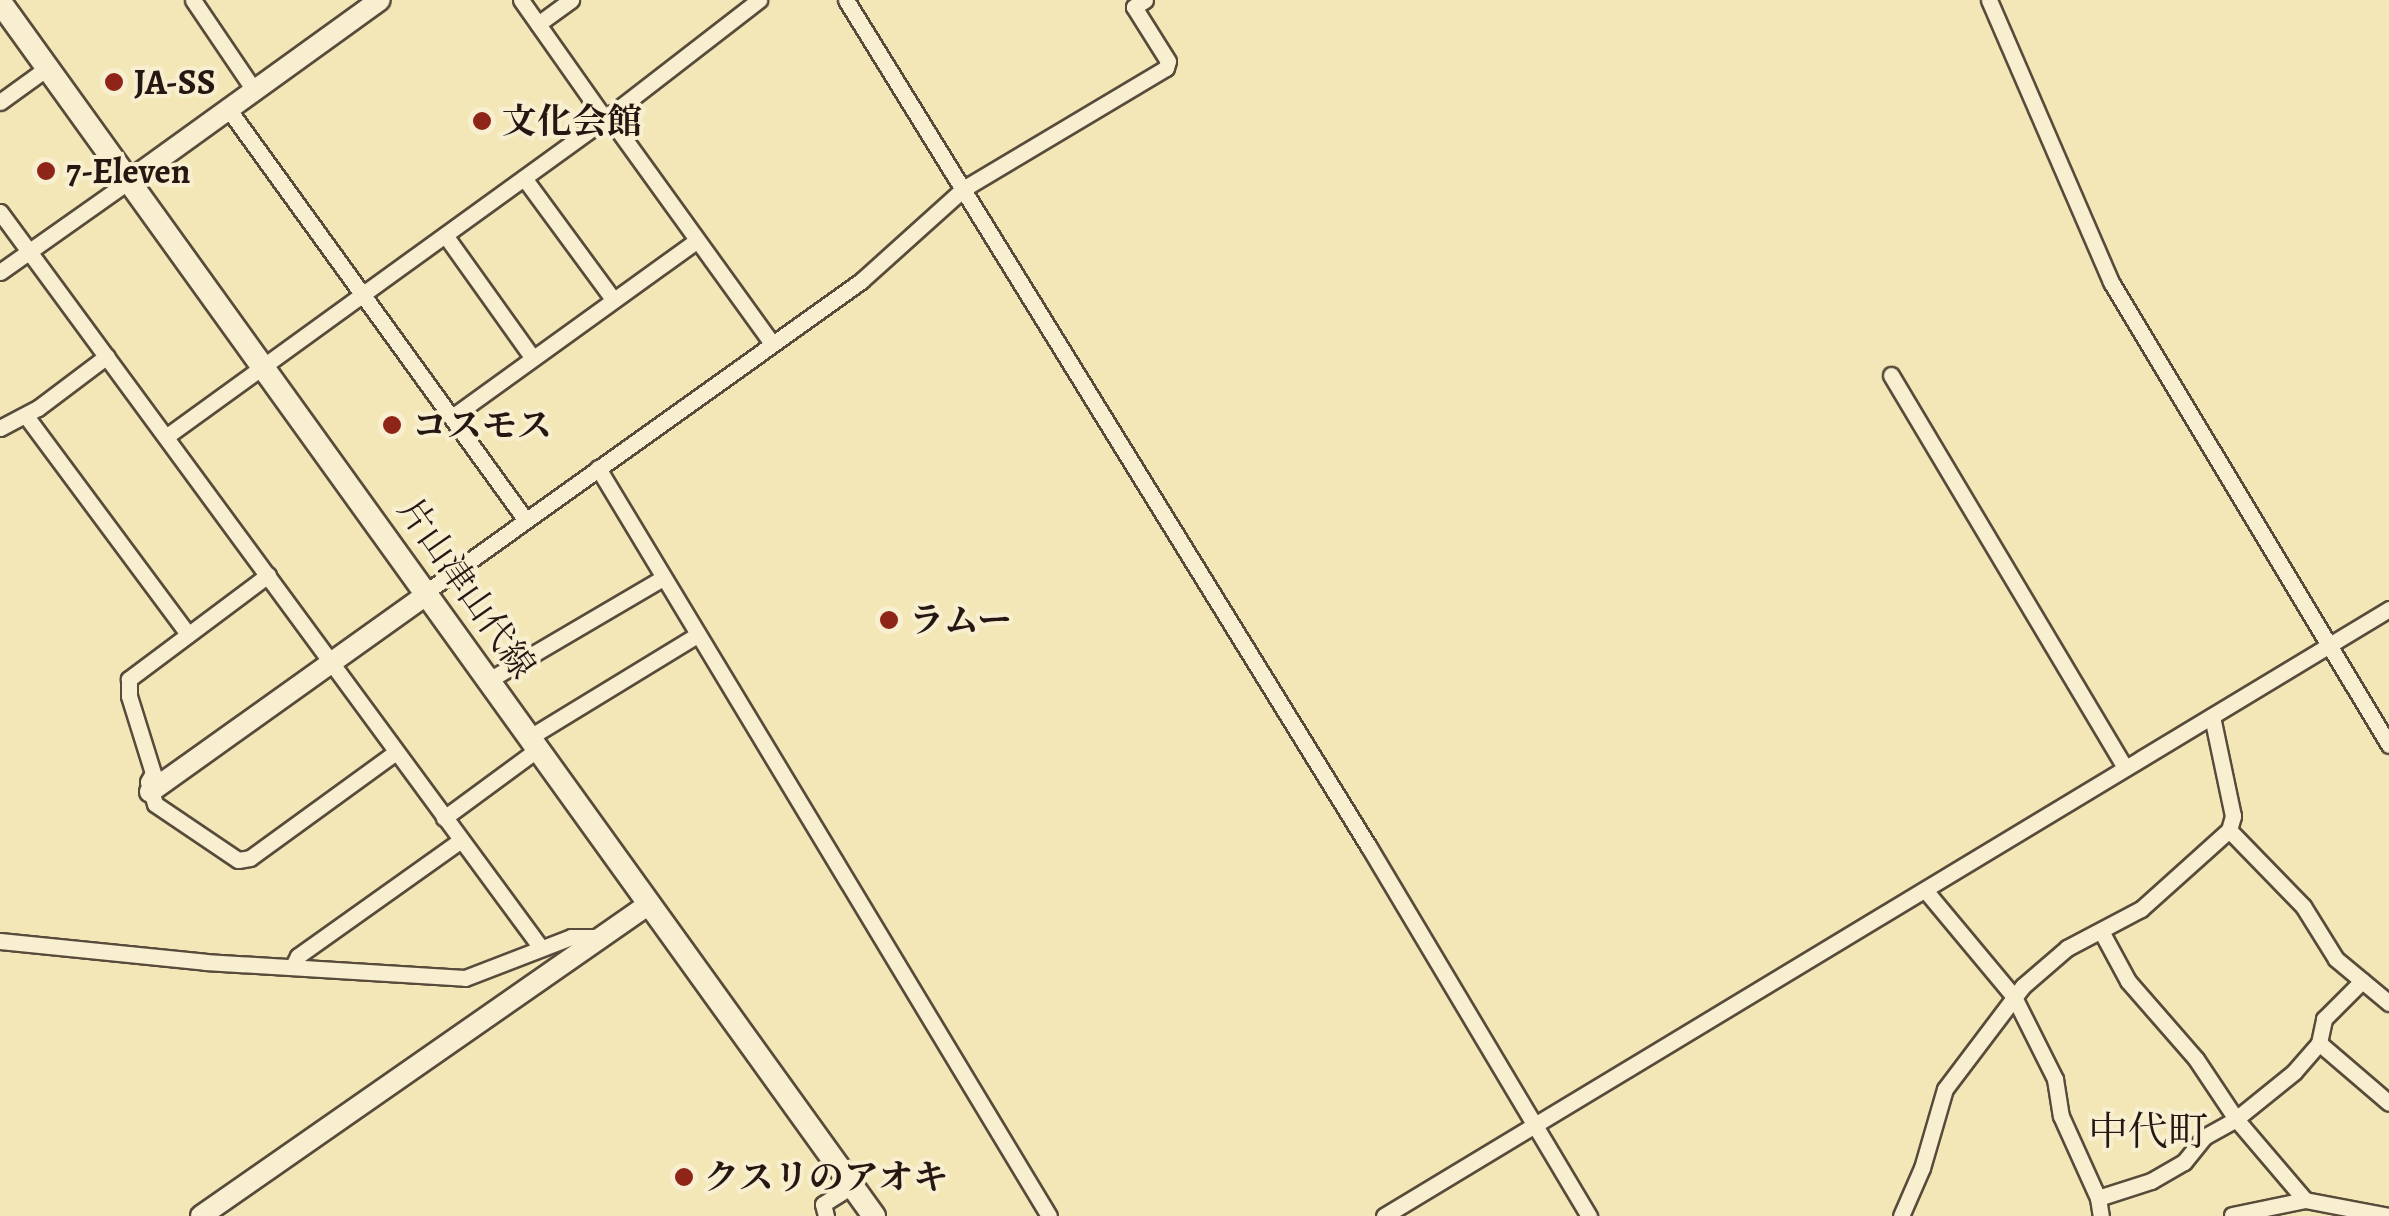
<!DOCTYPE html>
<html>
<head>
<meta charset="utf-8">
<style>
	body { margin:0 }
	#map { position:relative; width:2389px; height:1216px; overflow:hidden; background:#f3e7b7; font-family:Alegreya,"Noto Serif JP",serif }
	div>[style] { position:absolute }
	.roads { filter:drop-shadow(2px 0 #584b3b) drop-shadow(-2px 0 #584b3b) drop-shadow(0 2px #584b3b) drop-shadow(0 -2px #584b3b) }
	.minor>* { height:15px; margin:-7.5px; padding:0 7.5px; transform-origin:7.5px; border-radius:7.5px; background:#f7efd0 }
	.tertiary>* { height:20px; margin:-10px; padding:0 10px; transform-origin:10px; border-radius:10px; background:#f7efd0 }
	.secondary>* { height:22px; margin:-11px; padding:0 11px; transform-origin:11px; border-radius:11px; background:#f7efd0 }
	.dots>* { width:28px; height:28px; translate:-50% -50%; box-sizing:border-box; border:5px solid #f7efd0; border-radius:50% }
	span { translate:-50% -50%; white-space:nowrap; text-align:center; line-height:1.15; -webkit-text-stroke:8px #f7efd0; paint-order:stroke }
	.poi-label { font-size:35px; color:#251712; font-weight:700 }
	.left { translate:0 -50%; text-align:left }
	.street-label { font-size:35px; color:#251712 }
	.quarter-label { font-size:40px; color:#251712 }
</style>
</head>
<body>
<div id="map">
	<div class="roads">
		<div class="minor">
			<div style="left:193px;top:0;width:109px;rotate:55.9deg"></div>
			<div style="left:521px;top:0;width:146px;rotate:54.8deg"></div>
			<div style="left:846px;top:0;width:995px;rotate:58.31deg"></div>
			<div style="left:1369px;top:847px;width:430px;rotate:59.2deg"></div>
			<div style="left:1989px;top:0;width:307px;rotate:66.6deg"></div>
			<div style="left:2111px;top:282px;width:540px;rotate:59.02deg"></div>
			<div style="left:538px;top:24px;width:41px;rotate:-36deg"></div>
			<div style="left:0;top:102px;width:58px;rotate:-35.9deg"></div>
			<div style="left:229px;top:110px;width:505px;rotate:54.11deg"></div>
			<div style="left:608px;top:116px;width:280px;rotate:54.2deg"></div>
			<div style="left:524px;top:178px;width:150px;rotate:53.7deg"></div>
			<div style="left:0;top:212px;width:913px;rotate:53.68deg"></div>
			<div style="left:445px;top:235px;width:150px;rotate:54.5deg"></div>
			<div style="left:0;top:272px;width:158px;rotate:-35.2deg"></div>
			<div style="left:1891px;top:375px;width:457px;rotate:59.2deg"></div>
			<div style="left:26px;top:416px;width:272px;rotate:53.4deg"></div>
			<div style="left:452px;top:417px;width:302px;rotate:-35.8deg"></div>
			<div style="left:0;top:428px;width:43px;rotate:-27.8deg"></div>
			<div style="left:38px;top:408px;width:86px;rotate:-37deg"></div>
			<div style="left:167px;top:436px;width:541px;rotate:-35.89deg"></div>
			<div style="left:605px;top:119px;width:195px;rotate:-37.7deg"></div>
			<div style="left:598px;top:468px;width:873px;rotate:58.91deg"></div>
			<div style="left:268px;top:575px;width:174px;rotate:143.2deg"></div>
			<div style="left:129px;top:679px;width:17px;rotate:90deg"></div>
			<div style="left:129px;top:696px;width:81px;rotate:72.7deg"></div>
			<div style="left:153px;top:773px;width:10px;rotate:119deg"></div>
			<div style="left:148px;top:782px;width:23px;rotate:72deg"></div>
			<div style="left:155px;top:804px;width:100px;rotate:34deg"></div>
			<div style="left:238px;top:860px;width:12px;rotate:-9deg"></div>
			<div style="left:250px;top:858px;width:180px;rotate:-36deg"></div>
			<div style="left:426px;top:592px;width:535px;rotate:-35.56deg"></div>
			<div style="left:861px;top:281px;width:137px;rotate:-42deg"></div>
			<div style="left:963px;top:189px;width:236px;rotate:-30.8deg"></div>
			<div style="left:1166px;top:68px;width:7px;rotate:-74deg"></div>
			<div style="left:1168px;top:61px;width:64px;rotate:-122.2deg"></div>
			<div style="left:1134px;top:7px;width:13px;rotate:-32deg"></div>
			<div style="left:489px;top:680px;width:202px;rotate:-30.4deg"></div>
			<div style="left:530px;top:737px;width:196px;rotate:-31.4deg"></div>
			<div style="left:444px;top:818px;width:117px;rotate:-36.3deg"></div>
			<div style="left:2229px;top:830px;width:106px;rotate:45.8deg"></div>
			<div style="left:2303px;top:906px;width:62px;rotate:58.1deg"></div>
			<div style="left:2336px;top:959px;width:69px;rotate:39.7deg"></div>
			<div style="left:1925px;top:890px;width:139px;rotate:50.2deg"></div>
			<div style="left:2014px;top:997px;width:92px;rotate:63.4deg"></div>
			<div style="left:2055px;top:1079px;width:37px;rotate:81deg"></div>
			<div style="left:2061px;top:1116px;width:90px;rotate:65.7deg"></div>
			<div style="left:2098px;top:1198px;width:18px;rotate:81deg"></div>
			<div style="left:2101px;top:931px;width:57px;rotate:61.6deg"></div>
			<div style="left:2128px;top:981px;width:103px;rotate:48.9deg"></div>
			<div style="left:2196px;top:1059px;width:72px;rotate:56.3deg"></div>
			<div style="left:2236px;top:1119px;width:106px;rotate:49.6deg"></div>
			<div style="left:2305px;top:1200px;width:86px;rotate:10.8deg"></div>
			<div style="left:0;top:941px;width:206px;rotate:5.8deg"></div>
			<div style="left:205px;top:962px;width:260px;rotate:3.5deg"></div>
			<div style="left:465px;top:978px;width:114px;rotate:-21.1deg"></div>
			<div style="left:571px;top:937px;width:31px"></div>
			<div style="left:293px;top:966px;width:11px;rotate:-63deg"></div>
			<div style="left:298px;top:956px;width:199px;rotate:-35.4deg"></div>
			<div style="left:2319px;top:1043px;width:92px;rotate:40.6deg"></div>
			<div style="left:2098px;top:1198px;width:56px;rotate:-17.8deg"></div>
			<div style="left:2151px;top:1181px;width:38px;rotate:-30deg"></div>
			<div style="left:2184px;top:1162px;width:32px;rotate:-51deg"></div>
			<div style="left:2204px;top:1137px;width:37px;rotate:-29deg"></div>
			<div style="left:2236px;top:1119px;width:75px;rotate:-39deg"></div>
			<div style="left:2294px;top:1072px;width:38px;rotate:-49deg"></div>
			<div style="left:2319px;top:1043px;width:25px;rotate:-78deg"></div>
			<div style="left:2324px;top:1019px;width:54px;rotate:-45deg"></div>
			<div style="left:2232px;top:1215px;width:75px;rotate:-11.6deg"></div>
			<div style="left:826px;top:1216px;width:12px;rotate:-104deg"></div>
			<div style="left:823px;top:1204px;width:34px;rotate:-32deg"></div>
			<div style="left:1384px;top:1216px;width:1174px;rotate:-31.13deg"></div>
			<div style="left:1901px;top:1216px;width:52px;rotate:-66.4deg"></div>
			<div style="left:1922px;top:1168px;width:82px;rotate:-73.8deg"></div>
			<div style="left:1945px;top:1089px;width:129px;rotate:-52.9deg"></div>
			<div style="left:2023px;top:986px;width:58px;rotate:-40.8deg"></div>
			<div style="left:2067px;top:948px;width:84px;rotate:-27.8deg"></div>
			<div style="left:2141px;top:909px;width:118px;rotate:-41.9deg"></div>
			<div style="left:2229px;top:830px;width:15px;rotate:-74deg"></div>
			<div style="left:2233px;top:816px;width:102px;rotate:-101.9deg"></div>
		</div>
		<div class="tertiary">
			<div style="left:129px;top:181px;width:309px;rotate:-35.8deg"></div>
			<div style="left:150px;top:792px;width:341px;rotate:-35.5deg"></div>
			<div style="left:201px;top:1216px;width:546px;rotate:-34.85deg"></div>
		</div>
		<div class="secondary">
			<div style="left:0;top:2px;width:1496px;rotate:54.25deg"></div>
		</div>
	</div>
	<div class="dots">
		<div style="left:114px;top:82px;background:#8f2418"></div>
		<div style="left:482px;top:121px;background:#8f2418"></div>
		<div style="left:46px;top:171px;background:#8f2418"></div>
		<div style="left:392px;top:425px;background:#8f2418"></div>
		<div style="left:889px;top:620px;background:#8f2418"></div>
		<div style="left:684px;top:1177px;background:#8f2418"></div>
	</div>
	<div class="poi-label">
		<span class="left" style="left:134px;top:82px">JA-SS</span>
		<span class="left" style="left:502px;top:121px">文化会館</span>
		<span class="left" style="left:66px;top:171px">7-Eleven</span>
		<span class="left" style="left:412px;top:425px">コスモス</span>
		<span class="left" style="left:909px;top:620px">ラムー</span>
		<span class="left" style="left:704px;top:1177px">クスリのアオキ</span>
	</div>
	<div class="street-label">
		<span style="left:467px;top:588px;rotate:55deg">片山津山代線</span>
	</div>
	<div class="quarter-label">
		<span style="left:2148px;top:1132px">中代町</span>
	</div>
</div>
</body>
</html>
